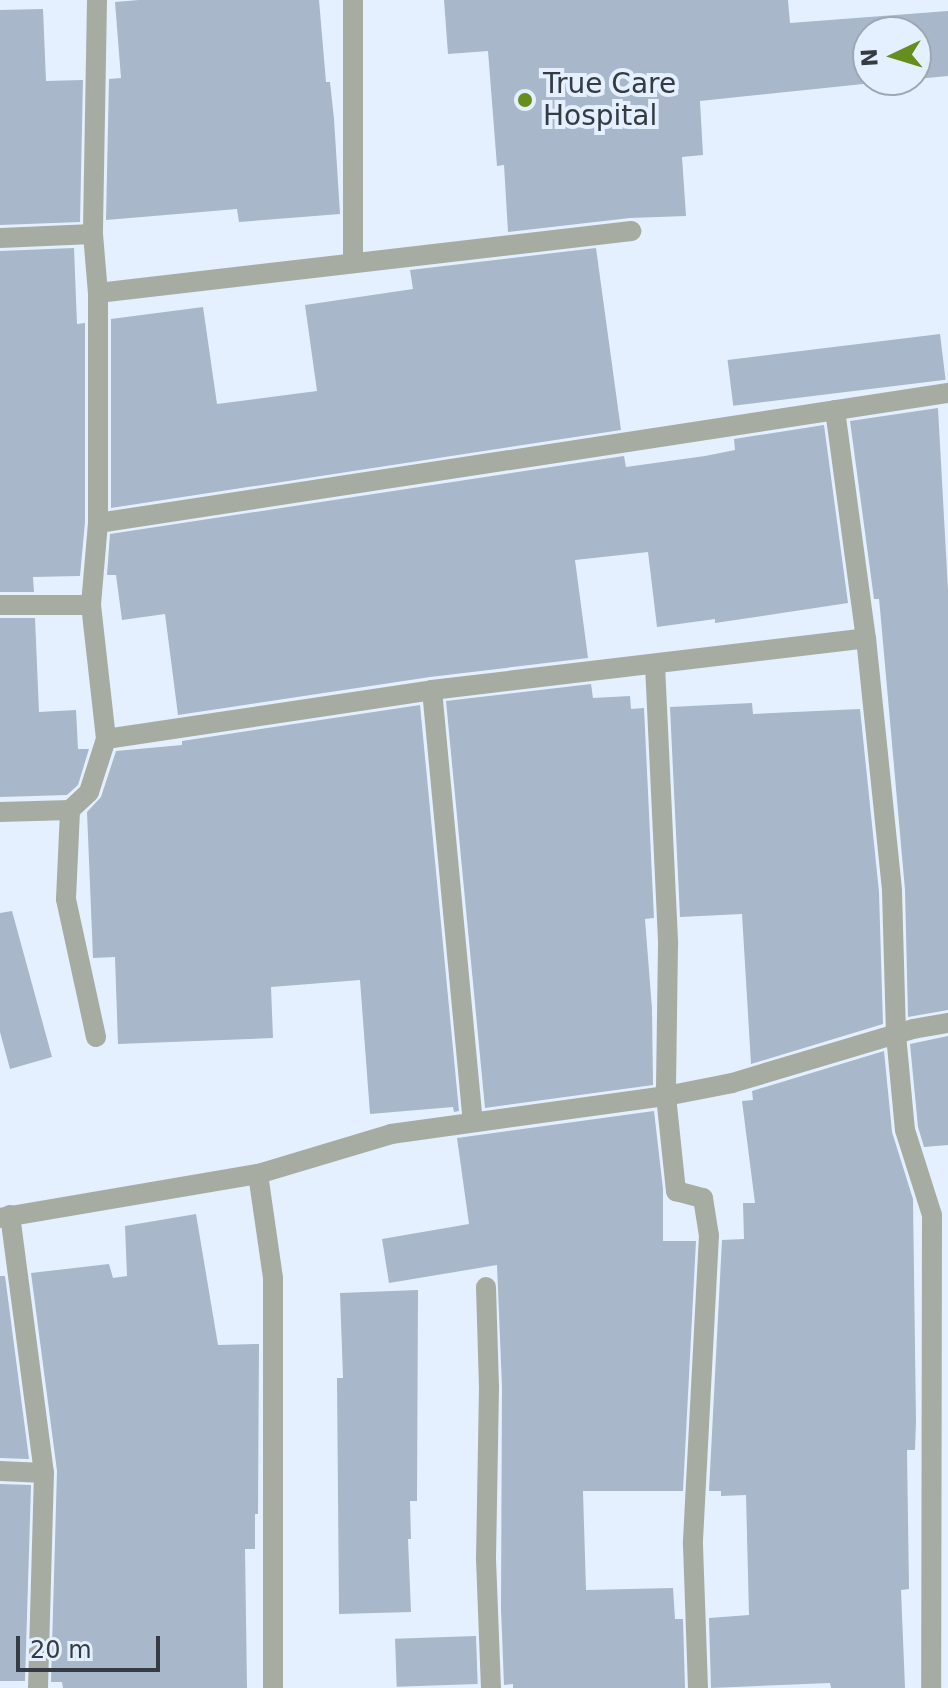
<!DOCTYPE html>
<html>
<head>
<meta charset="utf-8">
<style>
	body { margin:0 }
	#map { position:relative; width:948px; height:1688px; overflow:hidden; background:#e4f0ff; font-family:"DejaVu Sans",sans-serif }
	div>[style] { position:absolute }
	.building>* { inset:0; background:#a8b7c9; transform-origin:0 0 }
	.minor>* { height:20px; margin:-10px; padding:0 10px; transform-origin:10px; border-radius:10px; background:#a7aca3 }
	.dots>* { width:22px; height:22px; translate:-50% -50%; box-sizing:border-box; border:4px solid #e4f0ff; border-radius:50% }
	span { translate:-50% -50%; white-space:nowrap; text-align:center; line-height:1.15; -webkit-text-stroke:8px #e4f0ff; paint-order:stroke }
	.poi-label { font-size:28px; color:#353b42 }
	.left { translate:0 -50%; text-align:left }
	.north { position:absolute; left:852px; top:16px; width:80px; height:80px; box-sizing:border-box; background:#e4f0ff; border:2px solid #9ea8b3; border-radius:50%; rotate:266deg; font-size:22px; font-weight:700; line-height:32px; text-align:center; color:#353b42 }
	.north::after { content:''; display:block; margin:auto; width:28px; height:36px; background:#658e1d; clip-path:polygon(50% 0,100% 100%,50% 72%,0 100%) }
	.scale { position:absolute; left:16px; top:1636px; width:144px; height:36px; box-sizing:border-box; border:4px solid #353b42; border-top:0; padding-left:10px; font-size:24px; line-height:28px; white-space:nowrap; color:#353b42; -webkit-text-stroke:6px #e4f0ff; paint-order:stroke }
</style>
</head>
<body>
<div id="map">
	<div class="building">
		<div style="clip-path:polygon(139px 0,319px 0,326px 82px,330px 82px,334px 119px,340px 214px,239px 222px,237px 209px,106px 220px,109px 79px,121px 78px,115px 2px)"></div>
		<div style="clip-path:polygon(444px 0,788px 0,790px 23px,948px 11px,948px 76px,916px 79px,916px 32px,868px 32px,868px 80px,902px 80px,700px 101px,703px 155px,682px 157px,686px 216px,630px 218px,508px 232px,504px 165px,497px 166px,488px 51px,448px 54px)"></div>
		<div style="clip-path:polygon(43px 9px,46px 81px,83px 80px,80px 222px,0 225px,0 10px)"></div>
		<div style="clip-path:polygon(74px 248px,77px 324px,85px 323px,85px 522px,80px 576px,33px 577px,34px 592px,0 592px,0 251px)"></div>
		<div style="clip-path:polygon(596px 248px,621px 430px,111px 508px,111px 319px,203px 307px,217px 404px,317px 391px,305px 305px,413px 289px,410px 270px)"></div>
		<div style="left:940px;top:334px;width:46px;height:214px;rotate:83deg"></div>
		<div style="clip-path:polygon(938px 408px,948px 590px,948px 1010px,908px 1017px,905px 890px,881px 620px,879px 599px,874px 599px,850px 421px)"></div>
		<div style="clip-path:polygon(824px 425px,848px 603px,715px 623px,715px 619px,657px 627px,648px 552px,575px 560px,588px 658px,430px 677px,178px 715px,165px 614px,122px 620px,116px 575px,107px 575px,110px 534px,624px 456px,626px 467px,705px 456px,735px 450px,734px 439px)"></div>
		<div style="clip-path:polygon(0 618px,35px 618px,39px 712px,76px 710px,78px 749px,89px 749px,78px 785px,67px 795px,0 797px)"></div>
		<div style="clip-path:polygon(591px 684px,593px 698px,630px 696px,631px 709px,644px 708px,654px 918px,645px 919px,652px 1009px,653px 1085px,485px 1108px,446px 701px)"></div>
		<div style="clip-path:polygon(752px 703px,753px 714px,860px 709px,879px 892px,883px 1024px,751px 1064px,742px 914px,680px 917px,670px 707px)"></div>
		<div style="clip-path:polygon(420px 705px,459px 1111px,454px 1112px,453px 1107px,370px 1114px,360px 980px,271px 987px,273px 1038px,118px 1044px,115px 957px,93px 958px,87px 812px,101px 797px,116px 751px,182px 745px,182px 741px)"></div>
		<div style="clip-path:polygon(12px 911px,52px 1057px,10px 1069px,0 1032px,0 913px)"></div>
		<div style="clip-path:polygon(948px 1036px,948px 1145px,924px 1147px,918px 1127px,910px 1044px)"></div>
		<div style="clip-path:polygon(884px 1051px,892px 1132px,913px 1199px,916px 1421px,915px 1450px,907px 1450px,909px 1589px,901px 1590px,905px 1688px,831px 1688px,830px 1683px,711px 1688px,709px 1618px,749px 1615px,746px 1495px,721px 1496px,721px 1491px,709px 1491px,722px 1240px,744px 1239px,743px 1203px,755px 1203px,742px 1101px,753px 1100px,752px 1091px)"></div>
		<div style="clip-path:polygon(654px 1111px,663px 1189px,663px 1241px,696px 1241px,683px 1491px,583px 1491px,586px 1590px,673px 1588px,675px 1619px,683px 1619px,685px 1688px,513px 1688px,513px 1684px,504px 1685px,501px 1608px,502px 1387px,497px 1265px,389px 1283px,382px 1239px,469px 1224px,457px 1138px)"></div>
		<div style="clip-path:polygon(196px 1214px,218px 1345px,259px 1344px,258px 1514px,255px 1514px,255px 1549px,245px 1549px,247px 1688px,63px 1688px,62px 1682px,51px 1682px,57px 1471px,31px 1273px,109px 1264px,113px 1278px,127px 1276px,125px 1226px)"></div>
		<div style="clip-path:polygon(0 1276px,5px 1276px,29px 1459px,0 1458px)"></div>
		<div style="clip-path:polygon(418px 1290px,417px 1501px,410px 1501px,411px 1539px,408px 1539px,411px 1612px,339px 1614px,337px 1378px,343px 1378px,340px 1293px)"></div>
		<div style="clip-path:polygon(0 1484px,31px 1485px,25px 1681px,0 1681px)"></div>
		<div style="left:476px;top:1636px;width:48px;height:81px;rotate:88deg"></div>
	</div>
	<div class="minor">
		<div style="left:97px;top:0;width:234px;rotate:91deg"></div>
		<div style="left:93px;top:234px;width:59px;rotate:85.2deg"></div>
		<div style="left:98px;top:293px;width:230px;rotate:90deg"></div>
		<div style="left:98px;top:523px;width:82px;rotate:94.9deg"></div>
		<div style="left:91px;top:605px;width:135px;rotate:83.6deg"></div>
		<div style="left:353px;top:0;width:263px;rotate:90deg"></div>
		<div style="left:0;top:238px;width:93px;rotate:-2.5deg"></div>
		<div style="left:98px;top:293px;width:537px;rotate:-6.63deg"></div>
		<div style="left:835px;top:410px;width:230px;rotate:82.3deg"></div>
		<div style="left:866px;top:638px;width:254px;rotate:84.1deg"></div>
		<div style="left:892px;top:891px;width:144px;rotate:88.4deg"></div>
		<div style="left:896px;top:1035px;width:95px;rotate:84.6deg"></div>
		<div style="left:905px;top:1130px;width:89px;rotate:72.4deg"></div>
		<div style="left:932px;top:1215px;width:473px;rotate:90.1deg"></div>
		<div style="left:98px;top:523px;width:860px;rotate:-8.7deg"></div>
		<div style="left:0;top:605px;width:91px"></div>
		<div style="left:655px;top:665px;width:279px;rotate:87.3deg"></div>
		<div style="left:668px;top:944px;width:152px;rotate:90.8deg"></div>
		<div style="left:666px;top:1096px;width:96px;rotate:84deg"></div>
		<div style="left:676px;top:1191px;width:28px;rotate:15deg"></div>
		<div style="left:703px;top:1198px;width:37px;rotate:81deg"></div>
		<div style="left:709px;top:1235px;width:310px;rotate:93deg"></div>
		<div style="left:693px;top:1545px;width:143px;rotate:88deg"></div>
		<div style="left:432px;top:690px;width:434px;rotate:84.6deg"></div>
		<div style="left:0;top:812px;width:70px;rotate:-1.6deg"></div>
		<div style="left:96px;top:1037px;width:141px;rotate:-102.3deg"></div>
		<div style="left:66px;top:899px;width:89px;rotate:-87.4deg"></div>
		<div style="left:70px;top:810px;width:26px;rotate:-43deg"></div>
		<div style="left:89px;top:792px;width:56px;rotate:-72.2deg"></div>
		<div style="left:106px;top:739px;width:330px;rotate:-8.5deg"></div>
		<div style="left:432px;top:690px;width:437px;rotate:-6.8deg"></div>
		<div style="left:258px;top:1174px;width:105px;rotate:81.8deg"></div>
		<div style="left:273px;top:1278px;width:410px;rotate:90deg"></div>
		<div style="left:10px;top:1215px;width:260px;rotate:82.5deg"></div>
		<div style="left:0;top:1218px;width:262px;rotate:-9.7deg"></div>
		<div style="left:258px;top:1174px;width:139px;rotate:-16.7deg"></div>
		<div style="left:391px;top:1134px;width:278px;rotate:-7.9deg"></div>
		<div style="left:666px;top:1096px;width:67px;rotate:-11.1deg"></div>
		<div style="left:732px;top:1083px;width:189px;rotate:-16.6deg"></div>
		<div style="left:913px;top:1029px;width:36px;rotate:-10deg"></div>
		<div style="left:486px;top:1287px;width:100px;rotate:88.3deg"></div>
		<div style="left:489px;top:1387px;width:172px;rotate:91deg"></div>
		<div style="left:486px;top:1559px;width:129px;rotate:87.8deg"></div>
		<div style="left:0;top:1471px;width:44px;rotate:2.6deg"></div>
		<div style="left:44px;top:1473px;width:215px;rotate:91.6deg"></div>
	</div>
	<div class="dots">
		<div style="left:525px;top:100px;background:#658e1d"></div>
	</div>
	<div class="poi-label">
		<span class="left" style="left:543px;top:100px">True Care<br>Hospital</span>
	</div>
	<div class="north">N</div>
	<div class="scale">20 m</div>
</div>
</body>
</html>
